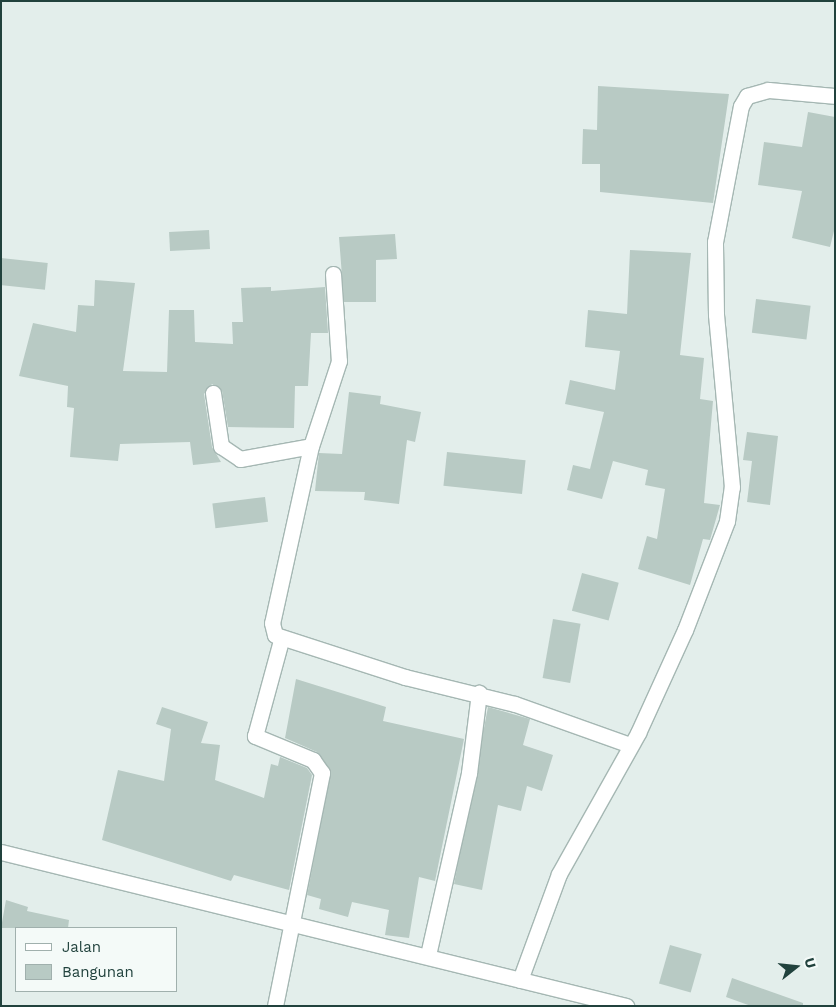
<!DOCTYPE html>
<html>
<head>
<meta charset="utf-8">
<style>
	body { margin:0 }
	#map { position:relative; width:836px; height:1007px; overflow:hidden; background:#e3eeeb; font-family:"Work Sans",sans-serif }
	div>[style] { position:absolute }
	.building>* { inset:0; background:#b8cac4; transform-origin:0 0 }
	.roads { filter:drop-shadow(1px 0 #a5b7b3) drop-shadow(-1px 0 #a5b7b3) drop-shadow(0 1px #a5b7b3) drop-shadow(0 -1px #a5b7b3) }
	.minor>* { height:15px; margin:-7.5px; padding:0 7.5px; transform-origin:7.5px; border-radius:7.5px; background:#fff }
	span { translate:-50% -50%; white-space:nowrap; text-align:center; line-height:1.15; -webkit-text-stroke:4.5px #f4faf8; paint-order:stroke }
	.frame { position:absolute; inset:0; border:2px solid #21423d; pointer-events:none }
	.legend { position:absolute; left:15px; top:927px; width:162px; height:65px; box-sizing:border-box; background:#f4faf8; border:1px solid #a0b0ad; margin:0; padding:6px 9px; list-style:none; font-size:15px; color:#21423d }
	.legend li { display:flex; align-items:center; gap:10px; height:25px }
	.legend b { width:25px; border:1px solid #a0b0ad }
	.north { position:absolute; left:771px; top:942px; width:50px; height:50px; -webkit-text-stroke:4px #f4faf8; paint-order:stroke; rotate:74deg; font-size:14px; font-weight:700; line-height:20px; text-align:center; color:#21423d }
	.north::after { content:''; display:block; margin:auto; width:18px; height:22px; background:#21423d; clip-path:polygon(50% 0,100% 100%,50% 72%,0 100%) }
</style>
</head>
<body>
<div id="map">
	<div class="building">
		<div style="clip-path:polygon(598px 86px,729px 94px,713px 203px,600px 192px,600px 164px,582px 164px,583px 129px,597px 130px)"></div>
		<div style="clip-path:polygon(808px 112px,835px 117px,835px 227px,830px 247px,792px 238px,802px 191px,758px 185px,764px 142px,802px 147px)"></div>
		<div style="left:209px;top:230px;width:19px;height:40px;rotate:87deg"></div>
		<div style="clip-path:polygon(395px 234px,397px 259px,376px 260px,376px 302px,344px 302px,339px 237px)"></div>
		<div style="clip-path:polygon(630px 250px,691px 253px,680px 355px,704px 358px,700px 399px,713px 401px,704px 503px,720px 505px,710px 540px,703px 539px,690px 585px,638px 569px,647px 536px,657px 539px,665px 489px,645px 485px,648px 470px,613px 461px,602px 499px,567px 490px,573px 465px,590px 469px,604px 412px,565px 404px,570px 380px,615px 390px,620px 351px,585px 347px,588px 310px,627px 314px)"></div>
		<div style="left:1px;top:258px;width:47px;height:27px;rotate:6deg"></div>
		<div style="clip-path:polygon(95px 280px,135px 283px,123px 371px,167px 372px,169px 310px,194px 310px,195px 342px,233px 344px,232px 322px,243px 322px,241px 288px,271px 287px,271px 291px,325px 287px,328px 333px,311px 333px,308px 386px,295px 386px,294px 428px,228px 427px,222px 391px,212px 384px,204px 394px,212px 447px,221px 462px,193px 465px,190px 442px,120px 444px,118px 461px,70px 457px,74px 408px,67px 407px,68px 386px,19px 376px,33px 323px,76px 332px,78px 305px,94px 306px)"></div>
		<div style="left:756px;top:299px;width:55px;height:34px;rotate:7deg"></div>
		<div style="clip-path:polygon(349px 392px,381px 396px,380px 404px,421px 412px,415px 442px,407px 440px,399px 504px,364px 500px,365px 492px,315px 491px,319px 453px,342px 454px)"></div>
		<div style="clip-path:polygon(747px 432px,778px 436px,770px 505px,747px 502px,752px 461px,743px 460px)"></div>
		<div style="left:447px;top:452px;width:79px;height:34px;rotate:6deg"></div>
		<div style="left:265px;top:497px;width:25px;height:53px;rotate:83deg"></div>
		<div style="left:582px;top:573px;width:38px;height:39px;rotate:15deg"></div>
		<div style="left:553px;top:619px;width:28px;height:60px;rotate:10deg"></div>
		<div style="clip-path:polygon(296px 679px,386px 707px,383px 721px,464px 739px,435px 881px,419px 877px,409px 938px,385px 935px,389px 910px,352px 902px,348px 917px,319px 909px,321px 899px,307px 895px,331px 771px,317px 752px,285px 738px)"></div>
		<div style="clip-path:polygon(162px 707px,208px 722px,201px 743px,220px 745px,215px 780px,264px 798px,271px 764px,278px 766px,280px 757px,307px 768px,312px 775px,289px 890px,234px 875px,231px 881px,102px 840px,118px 770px,164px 781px,171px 729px,156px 724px)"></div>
		<div style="clip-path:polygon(488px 707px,530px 719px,523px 745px,553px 755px,542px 791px,527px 786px,521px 811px,498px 805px,482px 890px,454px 884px)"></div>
		<div style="clip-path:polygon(6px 900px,28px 907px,27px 911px,69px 920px,68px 928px,1px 928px)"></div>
		<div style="left:670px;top:945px;width:33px;height:40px;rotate:16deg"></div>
		<div style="clip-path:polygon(732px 978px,803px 1003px,803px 1006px,751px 1006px,726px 997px)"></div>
	</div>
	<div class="roads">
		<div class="minor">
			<div style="left:333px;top:274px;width:87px;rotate:86.1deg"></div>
			<div style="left:339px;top:361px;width:89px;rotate:108.2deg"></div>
			<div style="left:311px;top:446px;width:181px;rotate:102.4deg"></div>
			<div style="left:272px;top:623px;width:12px;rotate:76deg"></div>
			<div style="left:275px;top:635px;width:137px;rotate:17.9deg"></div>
			<div style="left:405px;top:677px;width:113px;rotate:13.8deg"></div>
			<div style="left:515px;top:704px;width:122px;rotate:19.6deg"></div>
			<div style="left:213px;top:393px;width:54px;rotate:81.4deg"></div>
			<div style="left:221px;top:446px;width:23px;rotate:34deg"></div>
			<div style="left:240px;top:459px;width:72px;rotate:-10.4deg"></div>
			<div style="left:1px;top:852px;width:644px;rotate:13.84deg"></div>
			<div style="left:428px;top:955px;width:187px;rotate:-77.3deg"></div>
			<div style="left:469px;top:773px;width:81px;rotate:-82.9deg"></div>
			<div style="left:520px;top:980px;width:113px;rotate:-69.8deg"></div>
			<div style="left:559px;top:874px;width:162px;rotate:-60.7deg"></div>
			<div style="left:638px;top:733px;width:113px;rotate:-65.5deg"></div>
			<div style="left:685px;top:630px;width:117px;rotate:-68.9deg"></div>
			<div style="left:727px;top:521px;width:34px;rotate:-82deg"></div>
			<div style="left:732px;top:487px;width:173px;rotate:-95.3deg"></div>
			<div style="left:716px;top:315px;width:73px;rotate:-90.8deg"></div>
			<div style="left:715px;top:242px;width:138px;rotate:-79.2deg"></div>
			<div style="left:741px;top:106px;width:12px;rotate:-59deg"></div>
			<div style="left:747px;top:96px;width:22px;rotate:-16deg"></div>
			<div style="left:768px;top:90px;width:67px;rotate:5.1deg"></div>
			<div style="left:275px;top:1006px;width:238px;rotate:-78.6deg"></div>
			<div style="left:322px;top:773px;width:16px;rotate:-125deg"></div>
			<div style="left:313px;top:760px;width:63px;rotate:-157.5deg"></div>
			<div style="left:255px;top:736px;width:99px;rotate:-74.8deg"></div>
		</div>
	</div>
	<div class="frame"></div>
	<ul class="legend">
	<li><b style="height:6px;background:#fff"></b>Jalan</li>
	<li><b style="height:14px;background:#b8cac4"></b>Bangunan</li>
	</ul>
	<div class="north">U</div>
</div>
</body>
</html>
